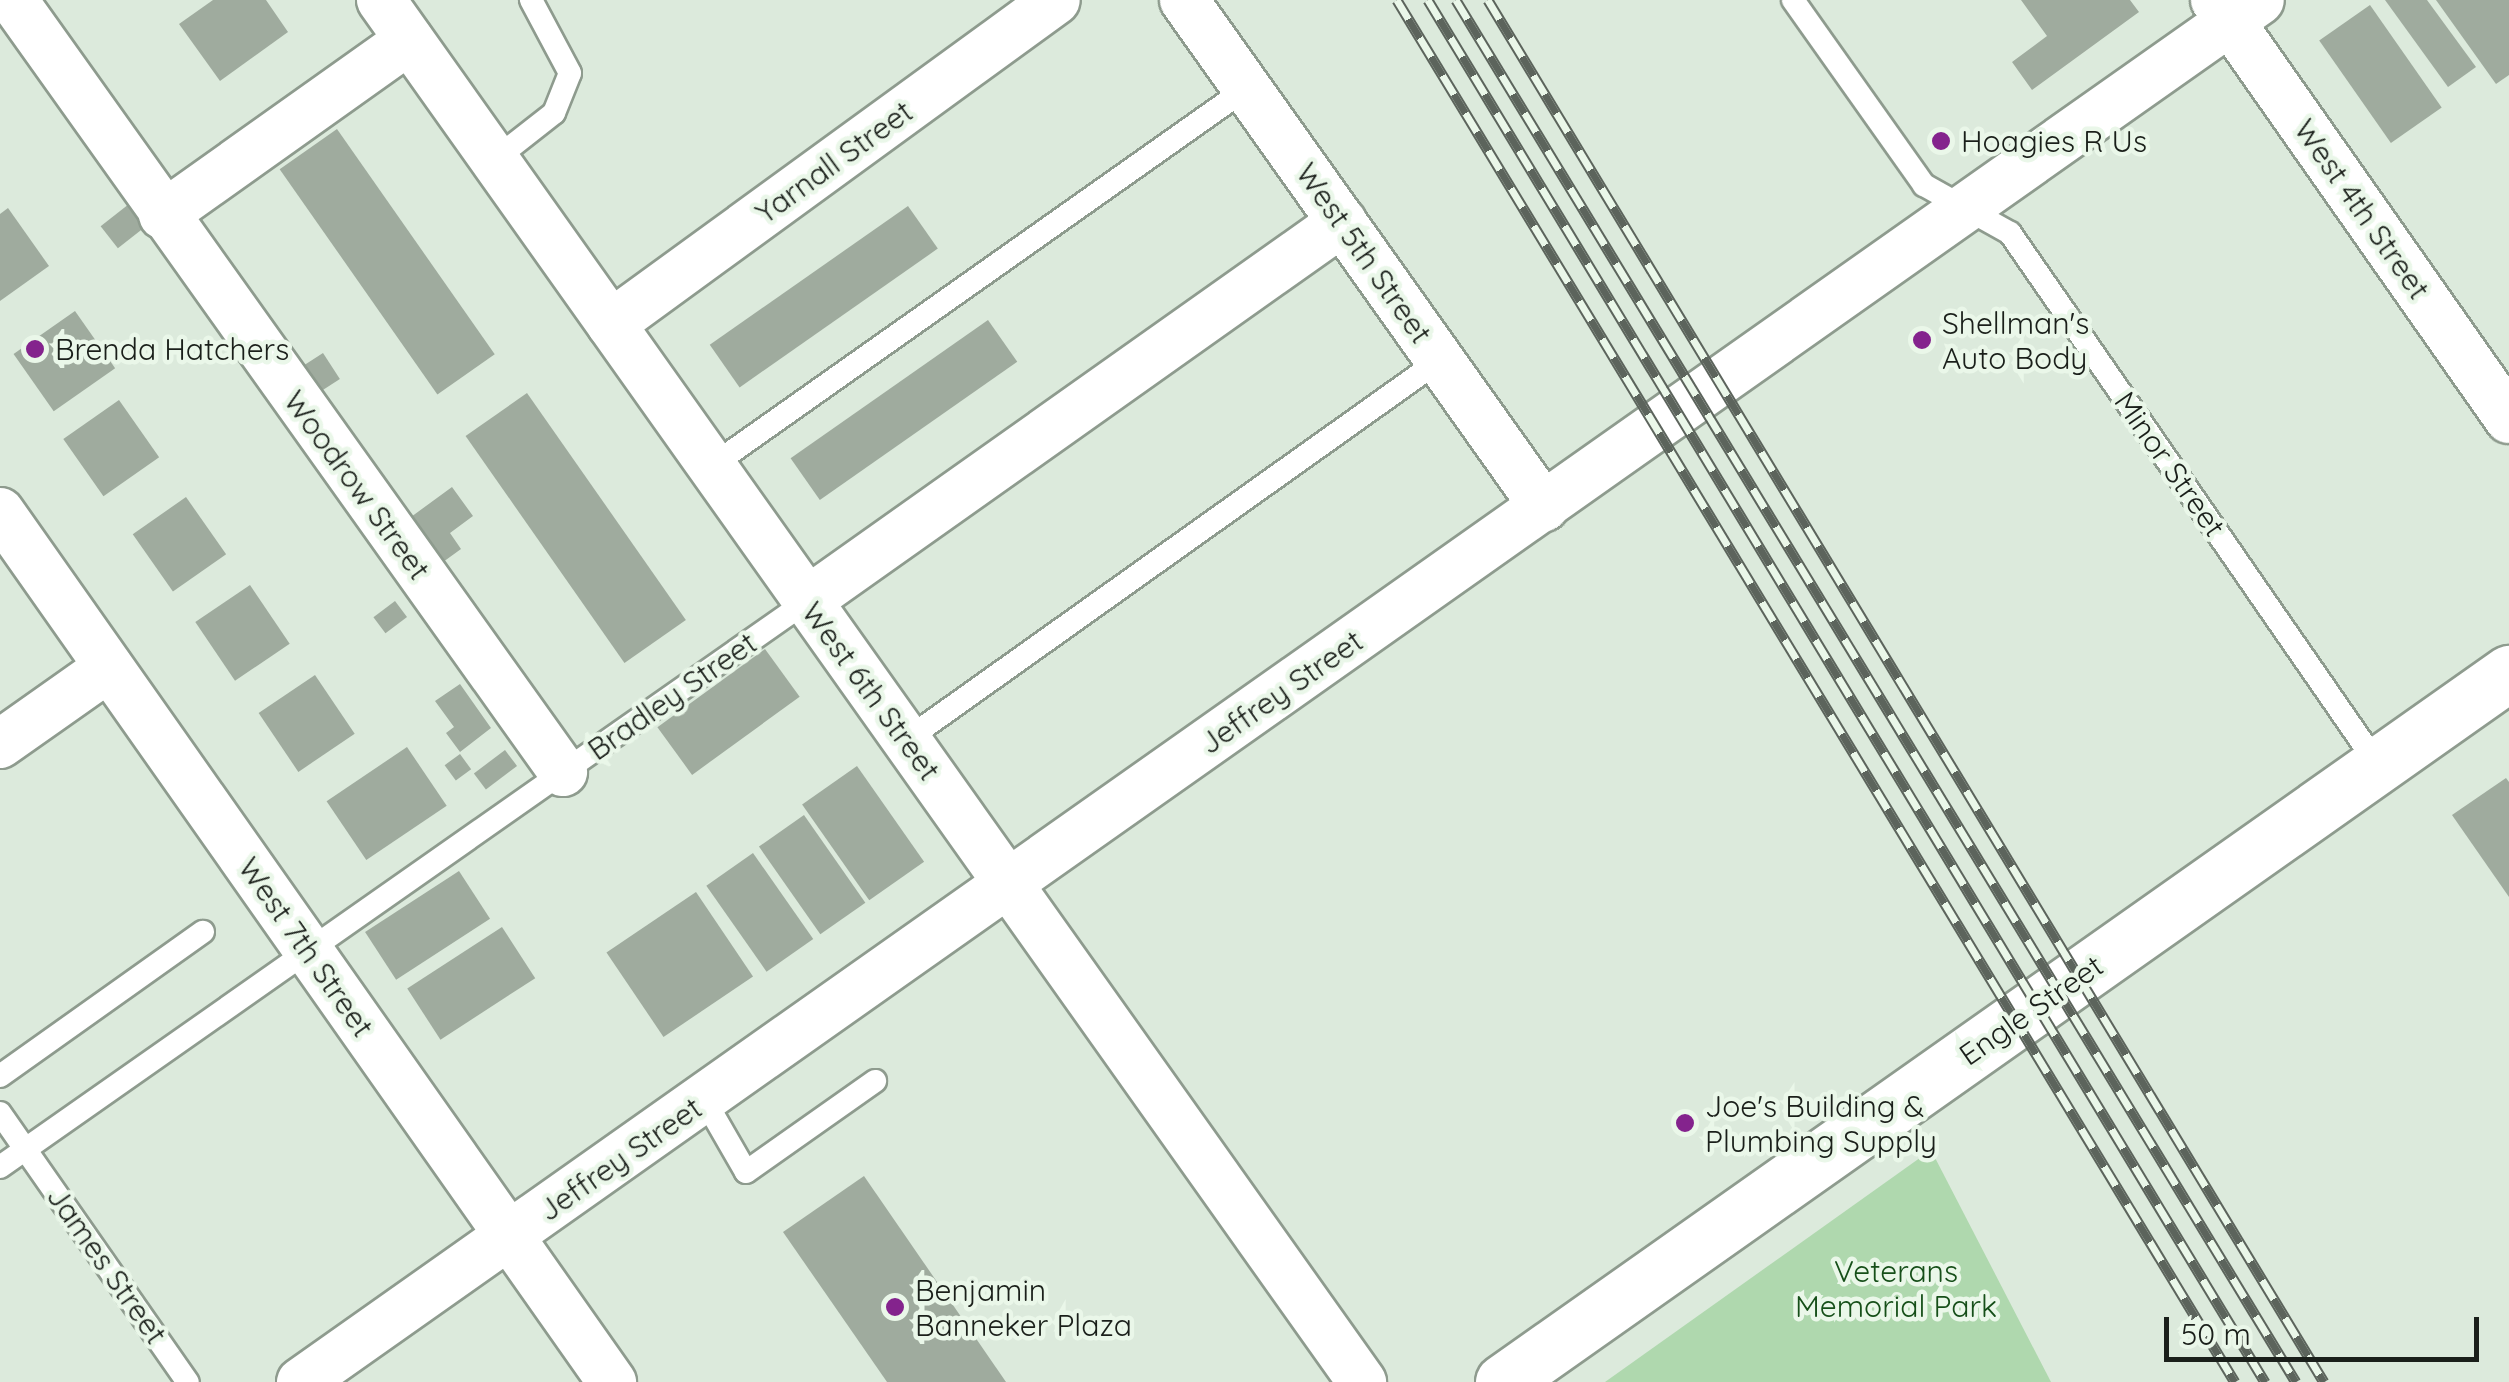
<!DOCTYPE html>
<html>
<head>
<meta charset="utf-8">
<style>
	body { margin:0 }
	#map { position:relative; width:2509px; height:1382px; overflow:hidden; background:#dceadc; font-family:Quicksand,sans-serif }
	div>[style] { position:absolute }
	.green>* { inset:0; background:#afd8ae }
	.building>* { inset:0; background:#9fab9e; transform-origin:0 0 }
	.roads { filter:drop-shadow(2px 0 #8e9b8e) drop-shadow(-2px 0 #8e9b8e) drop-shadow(0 2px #8e9b8e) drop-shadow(0 -2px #8e9b8e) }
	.service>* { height:22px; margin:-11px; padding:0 11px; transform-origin:11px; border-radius:11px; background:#fff }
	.minor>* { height:48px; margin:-24px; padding:0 24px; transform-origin:24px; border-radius:24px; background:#fff }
	.tertiary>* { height:55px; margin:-27.5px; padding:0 27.5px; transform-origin:27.5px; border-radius:27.5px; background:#fff }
	.rail>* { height:11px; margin-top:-5.5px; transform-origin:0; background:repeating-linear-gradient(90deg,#eaf7e9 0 22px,#5c645c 0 44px); box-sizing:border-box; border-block:2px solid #5c645c }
	.dots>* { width:28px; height:28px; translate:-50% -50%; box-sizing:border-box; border:5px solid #eaf7e9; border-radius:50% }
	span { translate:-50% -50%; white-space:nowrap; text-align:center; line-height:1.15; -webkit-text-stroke:9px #eaf7e9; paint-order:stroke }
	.poi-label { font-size:30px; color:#1a1f1a }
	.left { translate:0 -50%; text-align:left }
	.street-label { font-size:30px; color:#1a1f1a }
	.park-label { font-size:30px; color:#164f19 }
	.scale { position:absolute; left:2164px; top:1317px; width:315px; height:45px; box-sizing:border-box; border:5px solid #1a1f1a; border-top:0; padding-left:12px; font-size:30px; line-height:35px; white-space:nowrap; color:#1a1f1a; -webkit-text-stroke:8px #eaf7e9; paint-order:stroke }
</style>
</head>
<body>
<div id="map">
	<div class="green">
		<div style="clip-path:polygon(1931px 1150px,2051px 1382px,1605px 1382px)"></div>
	</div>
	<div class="building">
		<div style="clip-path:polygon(213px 0,266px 0,288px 32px,220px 81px,179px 24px)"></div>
		<div style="clip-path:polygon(2021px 0,2130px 0,2139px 12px,2032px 90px,2012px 62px,2047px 36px)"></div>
		<div style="clip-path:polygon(2385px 0,2427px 0,2476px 67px,2448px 87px)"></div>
		<div style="clip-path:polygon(2436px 0,2509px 0,2509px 75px,2496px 84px)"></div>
		<div style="left:2370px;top:5px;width:125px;height:62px;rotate:55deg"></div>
		<div style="left:337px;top:129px;width:275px;height:70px;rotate:55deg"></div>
		<div style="left:129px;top:204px;width:28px;height:36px;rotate:52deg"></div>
		<div style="left:908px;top:206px;width:52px;height:242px;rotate:55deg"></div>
		<div style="clip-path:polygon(8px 208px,49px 266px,0 301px,0 214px)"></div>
		<div style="left:75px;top:311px;width:70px;height:75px;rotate:55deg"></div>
		<div style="left:988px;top:320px;width:51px;height:241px;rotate:55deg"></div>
		<div style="left:323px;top:353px;width:31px;height:30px;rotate:57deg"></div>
		<div style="left:527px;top:393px;width:277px;height:75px;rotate:55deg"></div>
		<div style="left:119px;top:400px;width:70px;height:68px;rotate:55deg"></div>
		<div style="clip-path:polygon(452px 487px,473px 516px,450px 533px,461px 549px,432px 570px,400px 525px)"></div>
		<div style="left:186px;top:497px;width:70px;height:65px;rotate:55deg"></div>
		<div style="left:250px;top:585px;width:71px;height:66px;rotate:56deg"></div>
		<div style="left:395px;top:601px;width:20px;height:27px;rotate:53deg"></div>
		<div style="left:765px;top:649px;width:59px;height:133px;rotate:54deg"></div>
		<div style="left:315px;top:675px;width:71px;height:68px;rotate:56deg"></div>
		<div style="clip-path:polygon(460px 684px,491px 728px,460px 752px,446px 733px,454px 727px,435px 701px)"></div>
		<div style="left:407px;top:747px;width:71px;height:97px;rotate:56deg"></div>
		<div style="left:505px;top:750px;width:20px;height:39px;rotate:53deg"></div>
		<div style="left:460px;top:754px;width:19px;height:19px;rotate:54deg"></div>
		<div style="left:857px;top:766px;width:117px;height:67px;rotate:55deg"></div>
		<div style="clip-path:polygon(2506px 778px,2509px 782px,2509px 897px,2452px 815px)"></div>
		<div style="left:804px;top:815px;width:107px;height:55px;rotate:55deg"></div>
		<div style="left:753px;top:853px;width:105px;height:57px;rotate:55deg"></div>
		<div style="left:459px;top:871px;width:57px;height:112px;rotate:57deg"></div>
		<div style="left:696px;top:892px;width:102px;height:108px;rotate:56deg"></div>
		<div style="left:502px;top:927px;width:61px;height:113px;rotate:57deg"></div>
		<div style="clip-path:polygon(864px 1176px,1006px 1382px,887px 1382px,783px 1232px)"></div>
	</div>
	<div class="roads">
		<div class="service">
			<div style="left:1793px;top:0;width:227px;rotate:54.7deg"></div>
			<div style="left:1924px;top:185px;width:98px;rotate:29.2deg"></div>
			<div style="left:2010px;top:233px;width:647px;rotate:55.33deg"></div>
			<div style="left:494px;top:160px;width:76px;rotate:-38.1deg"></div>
			<div style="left:554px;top:113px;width:43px;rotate:-68.2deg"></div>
			<div style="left:570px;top:73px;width:83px;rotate:-118.1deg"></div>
			<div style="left:710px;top:467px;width:657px;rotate:-35.21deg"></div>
			<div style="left:906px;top:740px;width:655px;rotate:-35.44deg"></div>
			<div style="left:0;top:1076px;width:249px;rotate:-35.4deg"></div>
			<div style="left:704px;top:1099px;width:84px;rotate:60.1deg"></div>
			<div style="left:746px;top:1172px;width:158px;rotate:-35.2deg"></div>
			<div style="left:0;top:1113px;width:328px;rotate:55.1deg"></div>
			<div style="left:0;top:1167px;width:986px;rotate:-35.04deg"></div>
		</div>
		<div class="minor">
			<div style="left:13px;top:0;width:948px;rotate:54.53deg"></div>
			<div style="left:381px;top:0;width:1695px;rotate:54.63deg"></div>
			<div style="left:1184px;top:0;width:622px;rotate:54.62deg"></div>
			<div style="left:2215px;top:0;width:512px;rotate:54.94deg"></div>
			<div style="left:163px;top:215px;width:302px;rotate:-35.4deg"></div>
			<div style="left:611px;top:324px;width:550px;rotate:-36.06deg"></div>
			<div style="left:0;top:512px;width:1064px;rotate:54.88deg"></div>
			<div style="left:807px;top:601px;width:656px;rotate:-35.31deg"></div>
			<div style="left:0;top:744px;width:133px;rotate:-35.2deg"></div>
			<div style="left:301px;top:1382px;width:2397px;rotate:-35.2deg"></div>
		</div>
		<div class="tertiary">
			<div style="left:1503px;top:1382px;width:1231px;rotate:-35.18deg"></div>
		</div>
	</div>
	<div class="rail">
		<div style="left:1397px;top:0;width:1616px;rotate:58.77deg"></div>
		<div style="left:1428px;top:0;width:1616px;rotate:58.8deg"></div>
		<div style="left:1456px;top:0;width:1617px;rotate:58.71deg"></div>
		<div style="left:1488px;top:0;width:1615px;rotate:58.83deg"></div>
	</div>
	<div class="dots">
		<div style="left:1941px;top:141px;background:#84238d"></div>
		<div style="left:1922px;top:340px;background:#84238d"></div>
		<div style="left:35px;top:349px;background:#84238d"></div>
		<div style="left:1685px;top:1123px;background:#84238d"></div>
		<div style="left:895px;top:1307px;background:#84238d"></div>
	</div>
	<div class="poi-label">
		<span class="left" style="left:1961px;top:141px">Hoagies R Us</span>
		<span class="left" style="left:1942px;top:340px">Shellman's<br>Auto Body</span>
		<span class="left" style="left:55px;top:349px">Brenda Hatchers</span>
		<span class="left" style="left:1705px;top:1123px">Joe's Building &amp;<br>Plumbing Supply</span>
		<span class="left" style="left:915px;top:1307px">Benjamin<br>Banneker Plaza</span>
	</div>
	<div class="street-label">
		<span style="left:834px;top:162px;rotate:-36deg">Yarnall Street</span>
		<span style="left:2362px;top:209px;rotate:55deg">West 4th Street</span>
		<span style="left:1364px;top:253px;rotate:55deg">West 5th Street</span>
		<span style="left:2170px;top:464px;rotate:55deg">Minor Street</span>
		<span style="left:357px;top:485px;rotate:54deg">Woodrow Street</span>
		<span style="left:871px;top:691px;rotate:54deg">West 6th Street</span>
		<span style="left:1281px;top:692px;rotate:-35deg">Jeffrey Street</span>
		<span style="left:672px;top:696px;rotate:-35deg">Bradley Street</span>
		<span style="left:306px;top:947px;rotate:55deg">West 7th Street</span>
		<span style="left:2031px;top:1010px;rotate:-35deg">Engle Street</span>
		<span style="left:620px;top:1159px;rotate:-35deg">Jeffrey Street</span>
		<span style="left:107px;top:1265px;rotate:55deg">James Street</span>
	</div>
	<div class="park-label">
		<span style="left:1896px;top:1288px">Veterans<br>Memorial Park</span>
	</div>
	<div class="scale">50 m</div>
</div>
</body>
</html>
